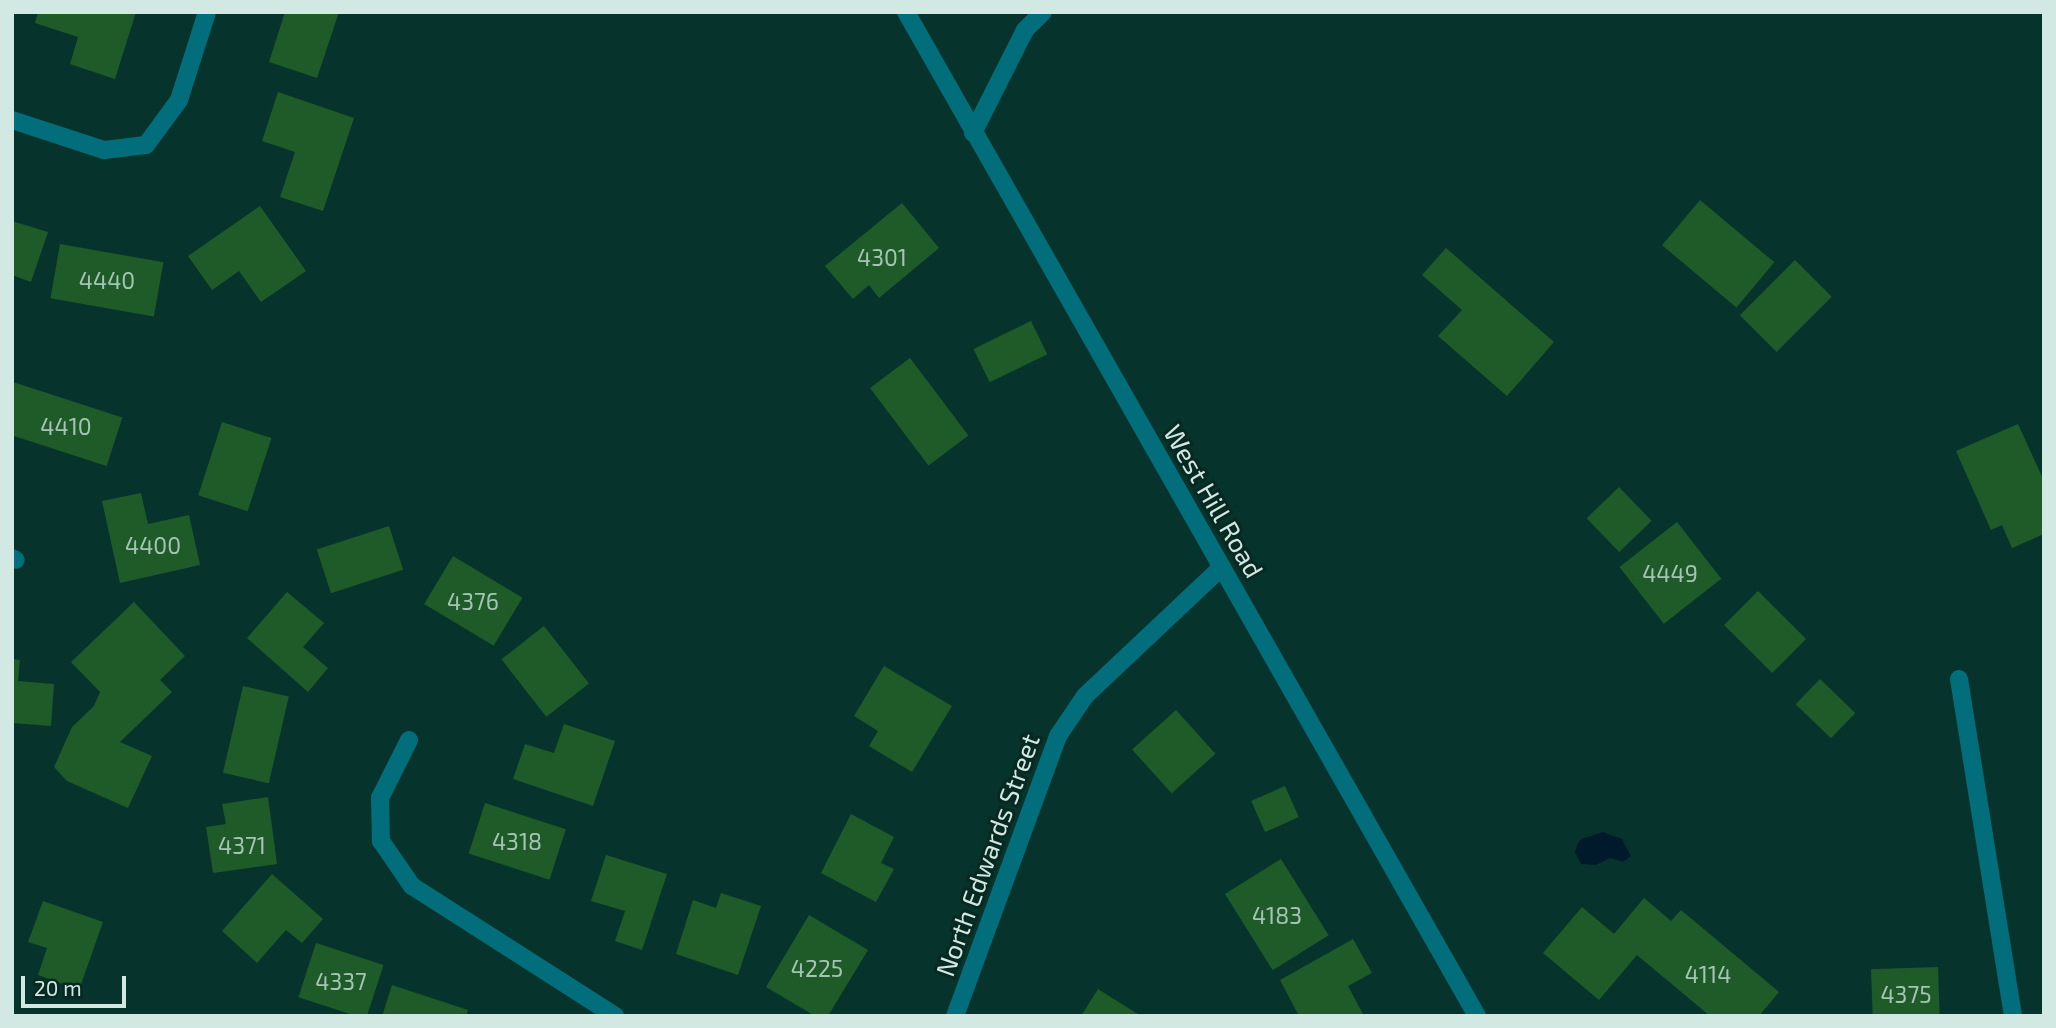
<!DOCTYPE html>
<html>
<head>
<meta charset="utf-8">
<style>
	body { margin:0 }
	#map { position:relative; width:2056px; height:1028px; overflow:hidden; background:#06342c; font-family:"Exo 2",sans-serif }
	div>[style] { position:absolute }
	.water>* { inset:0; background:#001a2c }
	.building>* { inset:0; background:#1e5b29; transform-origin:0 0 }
	.minor>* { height:18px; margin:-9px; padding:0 9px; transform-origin:9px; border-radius:9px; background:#036e7b }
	span { translate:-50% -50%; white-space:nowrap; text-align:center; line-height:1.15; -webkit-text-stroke:6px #072922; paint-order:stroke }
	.number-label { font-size:23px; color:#a5c5b4 }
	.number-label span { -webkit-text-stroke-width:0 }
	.street-label { font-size:26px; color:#d2e8e2 }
	.frame { position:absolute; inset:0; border:14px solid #d2e8e2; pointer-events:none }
	.scale { position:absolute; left:21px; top:976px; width:105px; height:32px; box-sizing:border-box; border:4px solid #d2e8e2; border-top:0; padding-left:9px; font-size:21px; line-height:24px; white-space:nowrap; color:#d2e8e2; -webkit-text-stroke:5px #072922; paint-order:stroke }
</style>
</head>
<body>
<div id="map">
	<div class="water">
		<div style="clip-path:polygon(1603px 832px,1622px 839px,1631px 856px,1623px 862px,1610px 858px,1596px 865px,1581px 864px,1575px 852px,1577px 845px,1581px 839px)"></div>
	</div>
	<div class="building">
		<div style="clip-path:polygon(38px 12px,136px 12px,115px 79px,70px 64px,78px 37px,35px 23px)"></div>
		<div style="clip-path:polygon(285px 12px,339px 12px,317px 78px,269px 62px)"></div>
		<div style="clip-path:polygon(278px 92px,354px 118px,323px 211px,280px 197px,295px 152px,262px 141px)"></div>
		<div style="left:1700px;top:200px;width:97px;height:59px;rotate:40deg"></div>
		<div style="clip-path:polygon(902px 203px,939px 248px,879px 298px,869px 285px,853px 299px,825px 266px)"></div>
		<div style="clip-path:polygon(260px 206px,306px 271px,261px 302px,239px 271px,212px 290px,188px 256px)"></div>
		<div style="clip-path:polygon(12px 221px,48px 232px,31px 282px,12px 275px)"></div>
		<div style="left:60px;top:244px;width:105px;height:55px;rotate:10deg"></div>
		<div style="clip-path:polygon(1446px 248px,1554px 342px,1507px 396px,1438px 336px,1462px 310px,1422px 275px)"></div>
		<div style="left:1795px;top:260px;width:52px;height:78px;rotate:45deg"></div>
		<div style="left:1031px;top:321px;width:37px;height:64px;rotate:64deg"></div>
		<div style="left:910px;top:358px;width:97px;height:50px;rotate:53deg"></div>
		<div style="left:13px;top:382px;width:115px;height:51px;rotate:18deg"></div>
		<div style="left:222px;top:422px;width:52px;height:77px;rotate:18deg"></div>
		<div style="clip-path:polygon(2018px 424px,2044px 481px,2044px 534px,2012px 548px,2002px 525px,1991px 530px,1956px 451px)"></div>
		<div style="left:1619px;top:487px;width:47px;height:45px;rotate:46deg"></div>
		<div style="clip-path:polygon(141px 493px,148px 524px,189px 515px,200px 565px,120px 583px,102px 501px)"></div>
		<div style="left:1677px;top:522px;width:72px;height:73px;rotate:52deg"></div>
		<div style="left:389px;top:526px;width:46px;height:76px;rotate:72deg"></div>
		<div style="left:453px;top:556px;width:81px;height:56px;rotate:31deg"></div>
		<div style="left:1758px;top:591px;width:68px;height:48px;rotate:45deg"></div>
		<div style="clip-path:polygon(287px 592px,324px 623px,303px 647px,328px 668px,308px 692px,247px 638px)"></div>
		<div style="clip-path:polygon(134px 602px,185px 656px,160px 680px,172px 692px,120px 742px,152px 756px,128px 808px,67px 781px,54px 767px,72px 727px,94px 706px,100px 692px,71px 662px)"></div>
		<div style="left:544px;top:626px;width:73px;height:54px;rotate:52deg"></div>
		<div style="clip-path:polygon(12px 659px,20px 660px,18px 681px,54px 684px,51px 726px,12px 723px)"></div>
		<div style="clip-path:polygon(884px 666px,952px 706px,912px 772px,869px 746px,878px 731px,854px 716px)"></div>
		<div style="left:1820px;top:679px;width:49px;height:35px;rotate:44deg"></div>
		<div style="left:243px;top:686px;width:47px;height:89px;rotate:13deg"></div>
		<div style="left:1176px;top:710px;width:59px;height:59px;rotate:48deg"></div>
		<div style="clip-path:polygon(564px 724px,615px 741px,593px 806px,513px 779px,525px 744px,554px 753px)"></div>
		<div style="left:1285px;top:786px;width:34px;height:37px;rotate:66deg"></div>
		<div style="clip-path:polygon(268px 797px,277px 864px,213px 873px,206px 827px,226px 824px,222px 804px)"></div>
		<div style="left:485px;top:803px;width:85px;height:53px;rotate:18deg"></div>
		<div style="clip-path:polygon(851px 814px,894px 837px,881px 863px,894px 869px,876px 902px,821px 873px)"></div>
		<div style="clip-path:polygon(606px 855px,667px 874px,642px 950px,615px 941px,625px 911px,591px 901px)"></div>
		<div style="left:1281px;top:859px;width:90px;height:66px;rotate:58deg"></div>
		<div style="clip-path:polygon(272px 874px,323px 919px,302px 943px,286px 930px,257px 963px,222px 931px)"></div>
		<div style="clip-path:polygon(721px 893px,761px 906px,738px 975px,676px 954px,693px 900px,716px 908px)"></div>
		<div style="clip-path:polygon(1644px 898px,1671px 921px,1681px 910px,1779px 992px,1759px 1016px,1710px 1016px,1637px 955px,1599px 1000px,1543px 953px,1582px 907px,1614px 934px)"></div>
		<div style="clip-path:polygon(43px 901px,103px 922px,79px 990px,38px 975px,47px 948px,28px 942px)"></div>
		<div style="clip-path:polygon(809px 915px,868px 950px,828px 1016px,815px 1016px,766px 987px)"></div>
		<div style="clip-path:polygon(1353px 939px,1372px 973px,1348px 986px,1364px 1016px,1299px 1016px,1280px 980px)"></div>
		<div style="left:316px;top:943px;width:71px;height:57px;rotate:18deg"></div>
		<div style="left:1938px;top:967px;width:49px;height:67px;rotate:88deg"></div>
		<div style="clip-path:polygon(392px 985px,468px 1010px,466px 1016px,382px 1016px)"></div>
		<div style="clip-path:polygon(1098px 989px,1141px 1016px,1081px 1016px)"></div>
	</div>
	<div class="minor">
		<div style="left:906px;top:12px;width:1155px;rotate:60.37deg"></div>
		<div style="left:12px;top:120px;width:97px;rotate:18.1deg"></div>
		<div style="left:104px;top:150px;width:42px;rotate:-6.8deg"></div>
		<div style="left:146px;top:145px;width:56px;rotate:-53.7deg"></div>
		<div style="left:179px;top:100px;width:92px;rotate:-72.3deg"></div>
		<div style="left:973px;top:133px;width:115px;rotate:-63.2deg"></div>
		<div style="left:1025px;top:30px;width:25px;rotate:-45deg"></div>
		<div style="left:12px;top:558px;width:4px;rotate:27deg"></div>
		<div style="left:1959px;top:679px;width:341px;rotate:80.9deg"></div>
		<div style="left:409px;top:740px;width:65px;rotate:116.6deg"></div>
		<div style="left:380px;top:798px;width:43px;rotate:88.7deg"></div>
		<div style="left:381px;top:841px;width:55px;rotate:55.4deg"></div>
		<div style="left:412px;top:886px;width:241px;rotate:32.6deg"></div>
		<div style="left:955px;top:1016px;width:298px;rotate:-69.8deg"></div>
		<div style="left:1058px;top:736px;width:48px;rotate:-56deg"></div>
		<div style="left:1085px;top:696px;width:188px;rotate:-43.3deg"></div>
	</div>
	<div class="number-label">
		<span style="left:882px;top:257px">4301</span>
		<span style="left:107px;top:280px">4440</span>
		<span style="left:66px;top:426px">4410</span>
		<span style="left:153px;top:545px">4400</span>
		<span style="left:1670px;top:573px">4449</span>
		<span style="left:473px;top:601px">4376</span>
		<span style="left:517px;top:841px">4318</span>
		<span style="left:242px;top:845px">4371</span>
		<span style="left:1277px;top:915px">4183</span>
		<span style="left:817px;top:968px">4225</span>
		<span style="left:1708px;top:974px">4114</span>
		<span style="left:341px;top:981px">4337</span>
		<span style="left:1906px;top:994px">4375</span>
	</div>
	<div class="street-label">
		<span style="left:1214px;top:501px;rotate:60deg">West Hill Road</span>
		<span style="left:987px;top:855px;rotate:-70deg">North Edwards Street</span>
	</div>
	<div class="frame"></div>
	<div class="scale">20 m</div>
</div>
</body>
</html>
